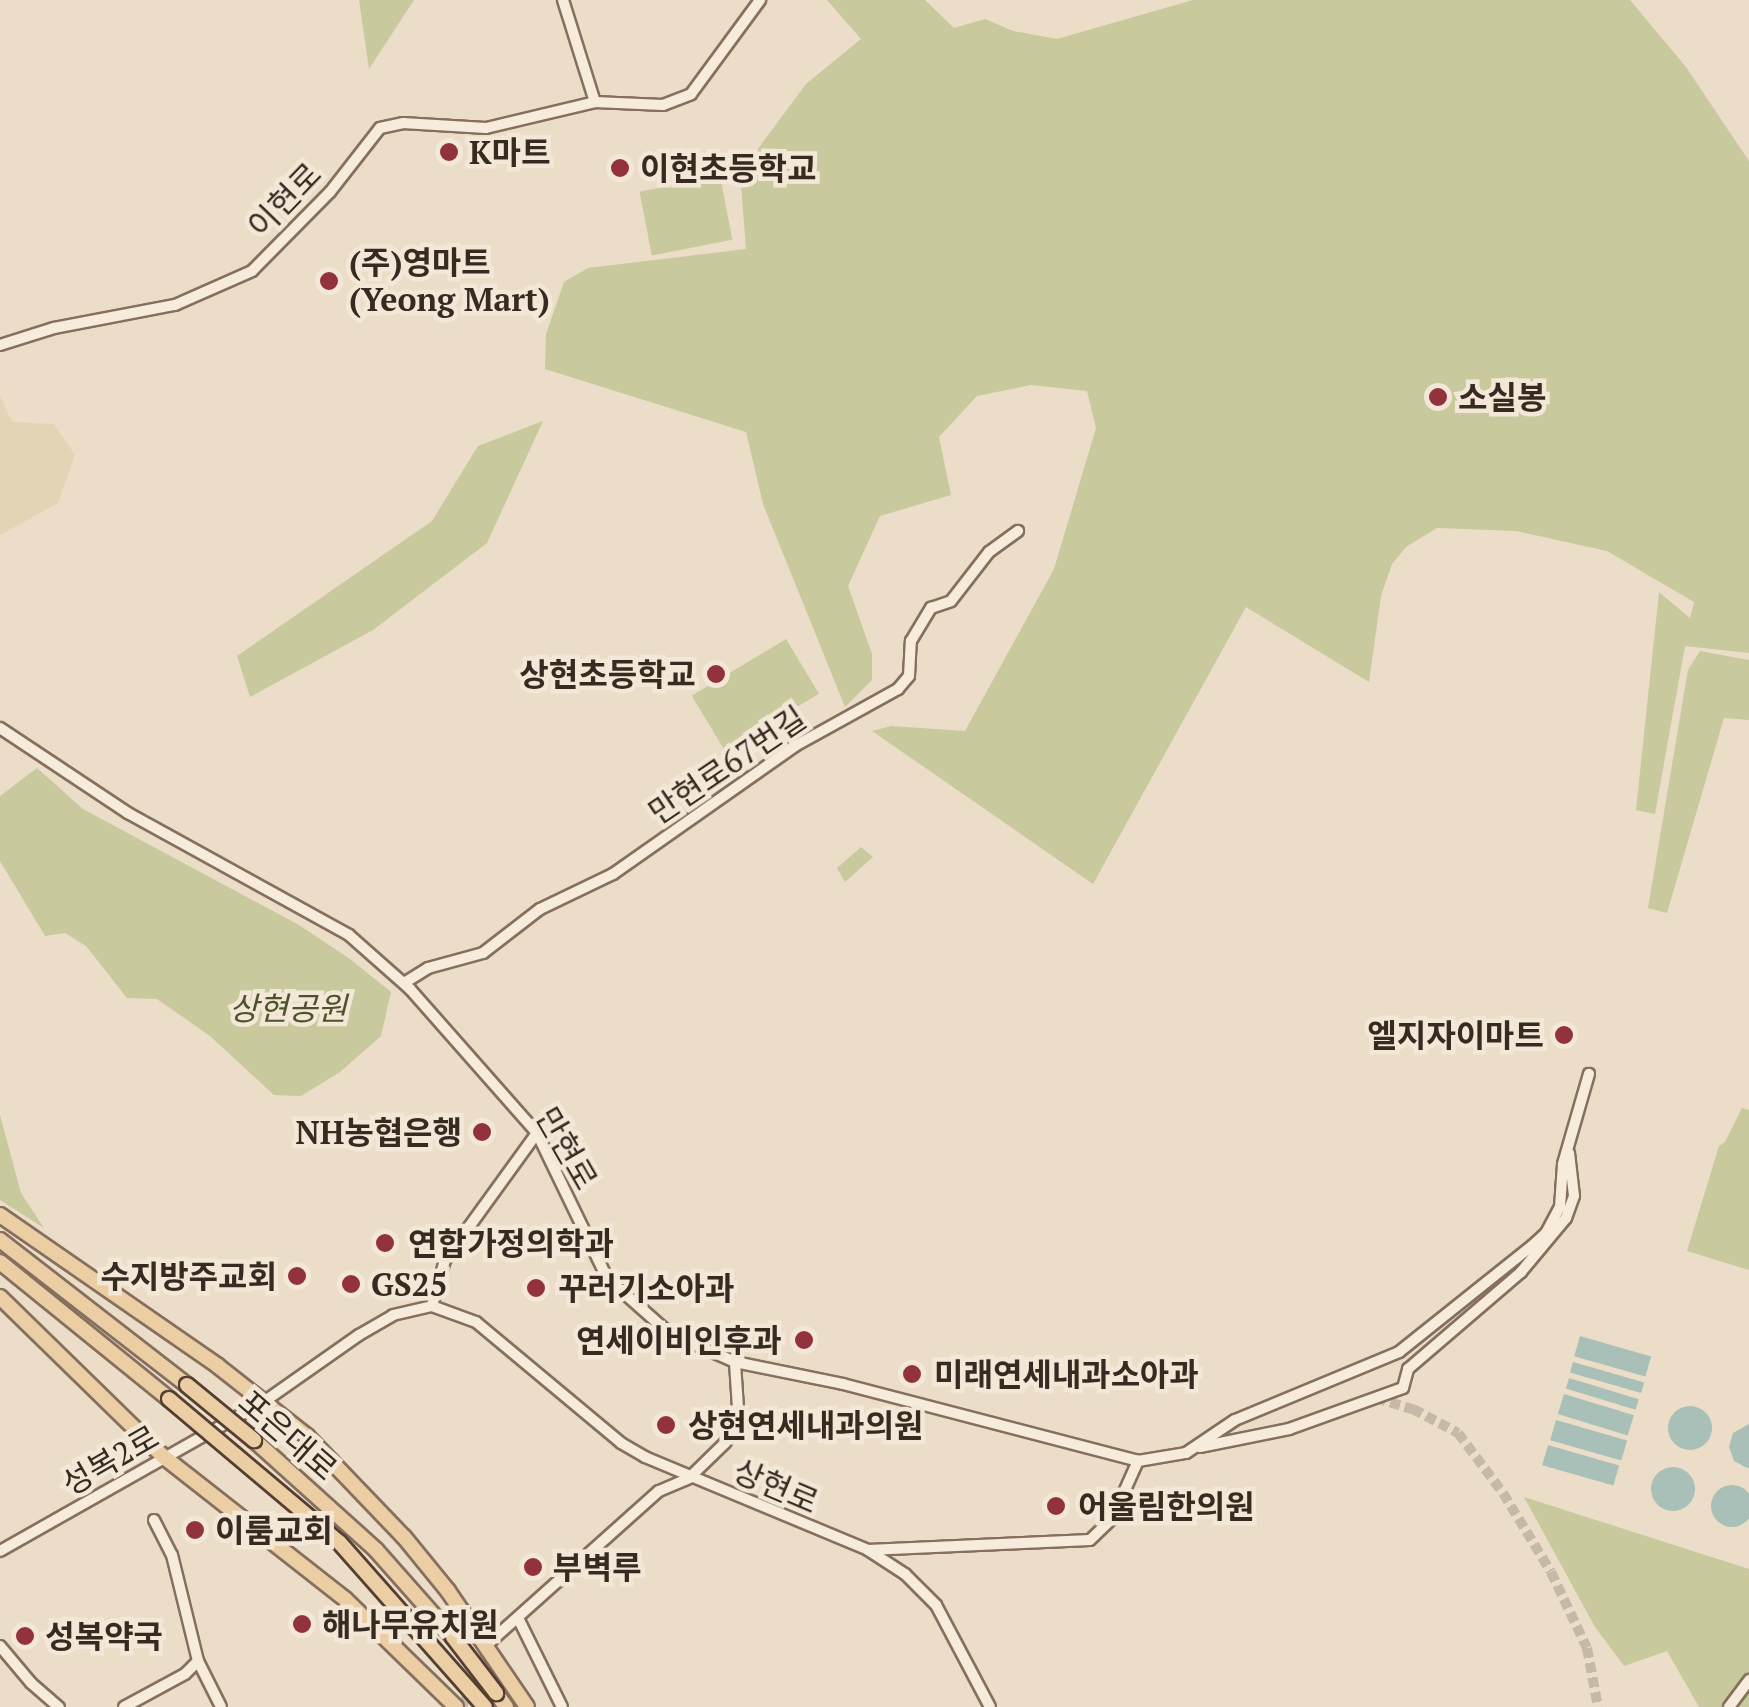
<!DOCTYPE html>
<html>
<head>
<meta charset="utf-8">
<style>
	body { margin:0 }
	#map { position:relative; width:1749px; height:1707px; overflow:hidden; background:#ebddc8; font-family:"PT Serif","Noto Sans KR",serif }
	div>[style] { position:absolute }
	.farmland>* { inset:0; background:#e1d5b6 }
	.green>* { inset:0; background:#c8c99c; transform-origin:0 0 }
	.water>* { inset:0; background:#a8c0b7; transform-origin:0 0 }
	.round { border-radius:50% }
	.minor-tunnel>* { height:10px; margin-top:-5px; transform-origin:0; background:repeating-linear-gradient(90deg,#c7b9a7 0 10px,transparent 0 15px) }
	.roads { filter:drop-shadow(2px 0 #866f5e) drop-shadow(-2px 0 #866f5e) drop-shadow(0 2px #866f5e) drop-shadow(0 -2px #866f5e) }
	.minor>* { height:10px; margin:-5px; padding:0 5px; transform-origin:5px; border-radius:5px; background:#f7ecdb }
	.major>* { height:14px; margin:-7px; padding:0 7px; transform-origin:7px; border-radius:7px; background:#ebcea3 }
	.bridges { filter:drop-shadow(2px 0 #543f32) drop-shadow(-2px 0 #543f32) drop-shadow(0 2px #543f32) drop-shadow(0 -2px #543f32) }
	.major-bridge>* { height:14px; margin:-7px; padding:0 7px; transform-origin:7px; border-radius:7px; background:#ebcea3 }
	.dots>* { width:28px; height:28px; translate:-50% -50%; box-sizing:border-box; border:5px solid #f3e8d7; border-radius:50% }
	span { translate:-50% -50%; white-space:nowrap; text-align:center; line-height:1.15; -webkit-text-stroke:9px #f3e8d7; paint-order:stroke }
	.poi-label { font-size:32px; color:#382a21; font-weight:700 }
	.left { translate:0 -50%; text-align:left }
	.right { translate:-100% -50%; text-align:right }
	.street-label { font-size:32px; color:#382a21 }
	.park-label { font-size:32px; color:#4c5329; font-style:italic }
</style>
</head>
<body>
<div id="map">
	<div class="farmland">
		<div style="clip-path:polygon(0 396px,12px 422px,54px 424px,75px 455px,58px 503px,0 535px)"></div>
	</div>
	<div class="green">
		<div style="clip-path:polygon(359px 0,462px 0,414px 0,369px 69px)"></div>
		<div style="clip-path:polygon(827px 0,925px 0,954px 28px,985px 19px,1013px 31px,1057px 39px,1193px 0,1630px 0,1686px 67px,1749px 161px,1749px 653px,1685px 646px,1655px 814px,1636px 810px,1659px 592px,1690px 618px,1694px 602px,1607px 551px,1516px 531px,1437px 528px,1406px 547px,1392px 564px,1381px 596px,1369px 682px,1246px 607px,1093px 884px,872px 731px,891px 726px,965px 731px,1054px 569px,1096px 428px,1087px 391px,1031px 385px,977px 396px,939px 437px,951px 495px,880px 516px,848px 586px,872px 654px,872px 680px,845px 707px,763px 504px,746px 432px,545px 369px,546px 334px,564px 282px,588px 268px,746px 249px,740px 173px,806px 84px,861px 39px)"></div>
		<div style="left:720px;top:176px;width:65px;height:82px;rotate:79deg"></div>
		<div style="clip-path:polygon(543px 421px,487px 543px,373px 630px,250px 697px,237px 656px,432px 521px,478px 446px)"></div>
		<div style="left:786px;top:639px;width:64px;height:110px;rotate:59deg"></div>
		<div style="clip-path:polygon(1700px 651px,1749px 660px,1749px 720px,1724px 718px,1667px 913px,1648px 908px,1688px 670px)"></div>
		<div style="clip-path:polygon(37px 768px,83px 809px,299px 925px,350px 959px,391px 992px,381px 1036px,340px 1072px,301px 1096px,274px 1095px,210px 1036px,157px 999px,127px 998px,86px 946px,65px 933px,45px 936px,0 861px,0 796px)"></div>
		<div style="clip-path:polygon(861px 847px,873px 857px,845px 882px,837px 868px)"></div>
		<div style="clip-path:polygon(1742px 1108px,1749px 1110px,1749px 1270px,1687px 1251px,1719px 1146px,1725px 1142px)"></div>
		<div style="clip-path:polygon(0 1115px,21px 1193px,44px 1228px,0 1200px)"></div>
		<div style="clip-path:polygon(1524px 1497px,1749px 1569px,1749px 1707px,1699px 1707px,1667px 1651px,1624px 1666px,1595px 1627px)"></div>
	</div>
	<div class="water">
		<div style="left:1580px;top:1336px;width:74px;height:21px;rotate:16deg"></div>
		<div style="left:1573px;top:1362px;width:74px;height:11px;rotate:16deg"></div>
		<div style="left:1569px;top:1378px;width:73px;height:11px;rotate:17deg"></div>
		<div style="left:1564px;top:1394px;width:73px;height:21px;rotate:17deg"></div>
		<div class="round" style="left:1668px;top:1406px;width:44px;height:44px"></div>
		<div style="left:1556px;top:1420px;width:74px;height:21px;rotate:16deg"></div>
		<div style="clip-path:polygon(1749px 1424px,1749px 1468px,1747px 1468px,1734px 1461px,1729px 1447px,1733px 1433px)"></div>
		<div style="left:1548px;top:1445px;width:74px;height:21px;rotate:16deg"></div>
		<div class="round" style="left:1651px;top:1467px;width:44px;height:44px"></div>
		<div class="round" style="left:1711px;top:1485px;width:42px;height:42px"></div>
	</div>
	<div class="minor-tunnel">
		<div style="left:1376px;top:1398px;width:39px;rotate:17deg"></div>
		<div style="left:1413px;top:1409px;width:51px;rotate:28.1deg"></div>
		<div style="left:1458px;top:1433px;width:75px;rotate:53.1deg"></div>
		<div style="left:1503px;top:1493px;width:92px;rotate:58.7deg"></div>
		<div style="left:1551px;top:1572px;width:84px;rotate:64.7deg"></div>
		<div style="left:1587px;top:1648px;width:60px;rotate:79.4deg"></div>
		<div style="left:462px;top:1707px;width:69px;rotate:-66deg"></div>
	</div>
	<div class="roads">
		<div class="minor">
			<div style="left:563px;top:0;width:107px;rotate:72.6deg"></div>
			<div style="left:0;top:345px;width:57px;rotate:-17.5deg"></div>
			<div style="left:54px;top:328px;width:123px;rotate:-10.8deg"></div>
			<div style="left:175px;top:305px;width:84px;rotate:-23.8deg"></div>
			<div style="left:252px;top:271px;width:111px;rotate:-45.4deg"></div>
			<div style="left:330px;top:192px;width:81px;rotate:-52deg"></div>
			<div style="left:380px;top:128px;width:24px;rotate:-12deg"></div>
			<div style="left:403px;top:123px;width:83px;rotate:3.4deg"></div>
			<div style="left:486px;top:128px;width:112px;rotate:-13.4deg"></div>
			<div style="left:595px;top:102px;width:68px;rotate:2.5deg"></div>
			<div style="left:663px;top:105px;width:30px;rotate:-21deg"></div>
			<div style="left:691px;top:94px;width:117px;rotate:-53.7deg"></div>
			<div style="left:0;top:728px;width:154px;rotate:33.6deg"></div>
			<div style="left:128px;top:813px;width:252px;rotate:28.9deg"></div>
			<div style="left:349px;top:935px;width:81px;rotate:41.5deg"></div>
			<div style="left:410px;top:989px;width:192px;rotate:48.6deg"></div>
			<div style="left:537px;top:1133px;width:161px;rotate:64.2deg"></div>
			<div style="left:607px;top:1278px;width:83px;rotate:41.6deg"></div>
			<div style="left:669px;top:1333px;width:72px;rotate:23.7deg"></div>
			<div style="left:735px;top:1362px;width:110px;rotate:11.5deg"></div>
			<div style="left:843px;top:1384px;width:305px;rotate:14.6deg"></div>
			<div style="left:1138px;top:1461px;width:49px;rotate:-9.5deg"></div>
			<div style="left:1186px;top:1453px;width:59px;rotate:-34deg"></div>
			<div style="left:1235px;top:1420px;width:178px;rotate:-22.5deg"></div>
			<div style="left:1399px;top:1352px;width:170px;rotate:-38.6deg"></div>
			<div style="left:1532px;top:1246px;width:19px;rotate:-43deg"></div>
			<div style="left:1546px;top:1233px;width:30px;rotate:-62deg"></div>
			<div style="left:1560px;top:1207px;width:43px;rotate:-86deg"></div>
			<div style="left:1563px;top:1164px;width:94px;rotate:-73.9deg"></div>
			<div style="left:404px;top:983px;width:28px;rotate:-32deg"></div>
			<div style="left:428px;top:968px;width:57px;rotate:-15.3deg"></div>
			<div style="left:483px;top:953px;width:72px;rotate:-37.7deg"></div>
			<div style="left:540px;top:909px;width:81px;rotate:-25.6deg"></div>
			<div style="left:613px;top:874px;width:223px;rotate:-35.1deg"></div>
			<div style="left:795px;top:746px;width:118px;rotate:-29deg"></div>
			<div style="left:898px;top:689px;width:17px;rotate:-50deg"></div>
			<div style="left:909px;top:676px;width:35px;rotate:-87deg"></div>
			<div style="left:911px;top:641px;width:39px;rotate:-59deg"></div>
			<div style="left:931px;top:608px;width:21px;rotate:-19deg"></div>
			<div style="left:951px;top:601px;width:62px;rotate:-52.2deg"></div>
			<div style="left:989px;top:552px;width:36px;rotate:-36deg"></div>
			<div style="left:432px;top:1306px;width:48px;rotate:-74.2deg"></div>
			<div style="left:445px;top:1260px;width:157px;rotate:-54.1deg"></div>
			<div style="left:1200px;top:1447px;width:91px;rotate:-11.4deg"></div>
			<div style="left:1289px;top:1429px;width:121px;rotate:-19.8deg"></div>
			<div style="left:1403px;top:1388px;width:20px;rotate:-75deg"></div>
			<div style="left:1408px;top:1369px;width:149px;rotate:-40.6deg"></div>
			<div style="left:1521px;top:1272px;width:70px;rotate:-50.2deg"></div>
			<div style="left:1566px;top:1218px;width:23px;rotate:-70deg"></div>
			<div style="left:1574px;top:1196px;width:43px;rotate:-96.6deg"></div>
			<div style="left:154px;top:1520px;width:39px;rotate:63deg"></div>
			<div style="left:172px;top:1555px;width:109px;rotate:76.2deg"></div>
			<div style="left:868px;top:1550px;width:222px;rotate:-2.6deg"></div>
			<div style="left:1090px;top:1540px;width:30px;rotate:-44deg"></div>
			<div style="left:1112px;top:1519px;width:64px;rotate:-65.9deg"></div>
			<div style="left:0;top:1551px;width:305px;rotate:-29.5deg"></div>
			<div style="left:265px;top:1401px;width:115px;rotate:-35.1deg"></div>
			<div style="left:359px;top:1335px;width:39px;rotate:-30deg"></div>
			<div style="left:393px;top:1315px;width:40px;rotate:-13deg"></div>
			<div style="left:432px;top:1306px;width:47px;rotate:20deg"></div>
			<div style="left:476px;top:1322px;width:189px;rotate:39.8deg"></div>
			<div style="left:621px;top:1443px;width:28px;rotate:30deg"></div>
			<div style="left:645px;top:1457px;width:242px;rotate:22.6deg"></div>
			<div style="left:868px;top:1550px;width:44px;rotate:33deg"></div>
			<div style="left:905px;top:1574px;width:44px;rotate:45deg"></div>
			<div style="left:936px;top:1605px;width:115px;rotate:62.1deg"></div>
			<div style="left:518px;top:1618px;width:99px;rotate:63.7deg"></div>
			<div style="left:491px;top:1641px;width:225px;rotate:-41.8deg"></div>
			<div style="left:659px;top:1491px;width:33px;rotate:-23deg"></div>
			<div style="left:689px;top:1478px;width:50px;rotate:-44.2deg"></div>
			<div style="left:725px;top:1443px;width:24px;rotate:-55deg"></div>
			<div style="left:739px;top:1423px;width:61px;rotate:-93.8deg"></div>
			<div style="left:0;top:1646px;width:48px;rotate:50deg"></div>
			<div style="left:31px;top:1683px;width:37px;rotate:41deg"></div>
			<div style="left:124px;top:1707px;width:69px;rotate:-28.4deg"></div>
			<div style="left:185px;top:1674px;width:18px;rotate:-45deg"></div>
			<div style="left:198px;top:1661px;width:51px;rotate:63.4deg"></div>
			<div style="left:1729px;top:1707px;width:34px;rotate:-53deg"></div>
		</div>
		<div class="major">
			<div style="left:0;top:1215px;width:265px;rotate:34.7deg"></div>
			<div style="left:218px;top:1366px;width:113px;rotate:38.2deg"></div>
			<div style="left:307px;top:1436px;width:140px;rotate:46.2deg"></div>
			<div style="left:404px;top:1537px;width:70px;rotate:50.8deg"></div>
			<div style="left:448px;top:1591px;width:140px;rotate:55.7deg"></div>
			<div style="left:0;top:1240px;width:237px;rotate:37.8deg"></div>
			<div style="left:0;top:1262px;width:218px;rotate:39deg"></div>
			<div style="left:0;top:1297px;width:229px;rotate:44.3deg"></div>
			<div style="left:164px;top:1457px;width:230px;rotate:38.1deg"></div>
			<div style="left:345px;top:1599px;width:155px;rotate:44.2deg"></div>
			<div style="left:254px;top:1440px;width:164px;rotate:42deg"></div>
			<div style="left:376px;top:1550px;width:116px;rotate:48.5deg"></div>
			<div style="left:496px;top:1693px;width:17px;rotate:54deg"></div>
		</div>
	</div>
	<div class="bridges">
		<div class="major-bridge">
			<div style="left:187px;top:1385px;width:87px;rotate:39.4deg"></div>
			<div style="left:169px;top:1399px;width:222px;rotate:40.1deg"></div>
			<div style="left:339px;top:1542px;width:220px;rotate:48.5deg"></div>
			<div style="left:453px;top:1637px;width:71px;rotate:52.5deg"></div>
		</div>
	</div>
	<div class="dots">
		<div style="left:449px;top:152px;background:#91323c"></div>
		<div style="left:620px;top:168px;background:#91323c"></div>
		<div style="left:329px;top:281px;background:#91323c"></div>
		<div style="left:1438px;top:397px;background:#91323c"></div>
		<div style="left:716px;top:674px;background:#91323c"></div>
		<div style="left:1564px;top:1035px;background:#91323c"></div>
		<div style="left:482px;top:1132px;background:#91323c"></div>
		<div style="left:385px;top:1243px;background:#91323c"></div>
		<div style="left:297px;top:1276px;background:#91323c"></div>
		<div style="left:351px;top:1284px;background:#91323c"></div>
		<div style="left:536px;top:1288px;background:#91323c"></div>
		<div style="left:804px;top:1340px;background:#91323c"></div>
		<div style="left:912px;top:1374px;background:#91323c"></div>
		<div style="left:666px;top:1425px;background:#91323c"></div>
		<div style="left:1056px;top:1506px;background:#91323c"></div>
		<div style="left:195px;top:1530px;background:#91323c"></div>
		<div style="left:533px;top:1567px;background:#91323c"></div>
		<div style="left:302px;top:1624px;background:#91323c"></div>
		<div style="left:25px;top:1636px;background:#91323c"></div>
	</div>
	<div class="poi-label">
		<span class="left" style="left:469px;top:152px">K마트</span>
		<span class="left" style="left:640px;top:168px">이현초등학교</span>
		<span class="left" style="left:349px;top:281px">(주)영마트<br>(Yeong Mart)</span>
		<span class="left" style="left:1458px;top:397px">소실봉</span>
		<span class="right" style="left:696px;top:674px">상현초등학교</span>
		<span class="right" style="left:1544px;top:1035px">엘지자이마트</span>
		<span class="right" style="left:462px;top:1132px">NH농협은행</span>
		<span class="left" style="left:408px;top:1243px">연합가정의학과</span>
		<span class="right" style="left:277px;top:1276px">수지방주교회</span>
		<span class="left" style="left:371px;top:1284px">GS25</span>
		<span class="left" style="left:558px;top:1288px">꾸러기소아과</span>
		<span class="right" style="left:782px;top:1340px">연세이비인후과</span>
		<span class="left" style="left:934px;top:1374px">미래연세내과소아과</span>
		<span class="left" style="left:688px;top:1425px">상현연세내과의원</span>
		<span class="left" style="left:1078px;top:1506px">어울림한의원</span>
		<span class="left" style="left:215px;top:1530px">이룸교회</span>
		<span class="left" style="left:553px;top:1567px">부벽루</span>
		<span class="left" style="left:322px;top:1624px">해나무유치원</span>
		<span class="left" style="left:45px;top:1636px">성복약국</span>
	</div>
	<div class="street-label">
		<span style="left:284px;top:200px;rotate:-46deg">이현로</span>
		<span style="left:727px;top:765px;rotate:-34deg">만현로67번길</span>
		<span style="left:567px;top:1148px;rotate:60deg">만현로</span>
		<span style="left:288px;top:1435px;rotate:41deg">포은대로</span>
		<span style="left:110px;top:1460px;rotate:-30deg">성복2로</span>
		<span style="left:776px;top:1486px;rotate:23deg">상현로</span>
	</div>
	<div class="park-label">
		<span style="left:288px;top:1008px">상현공원</span>
	</div>
</div>
</body>
</html>
